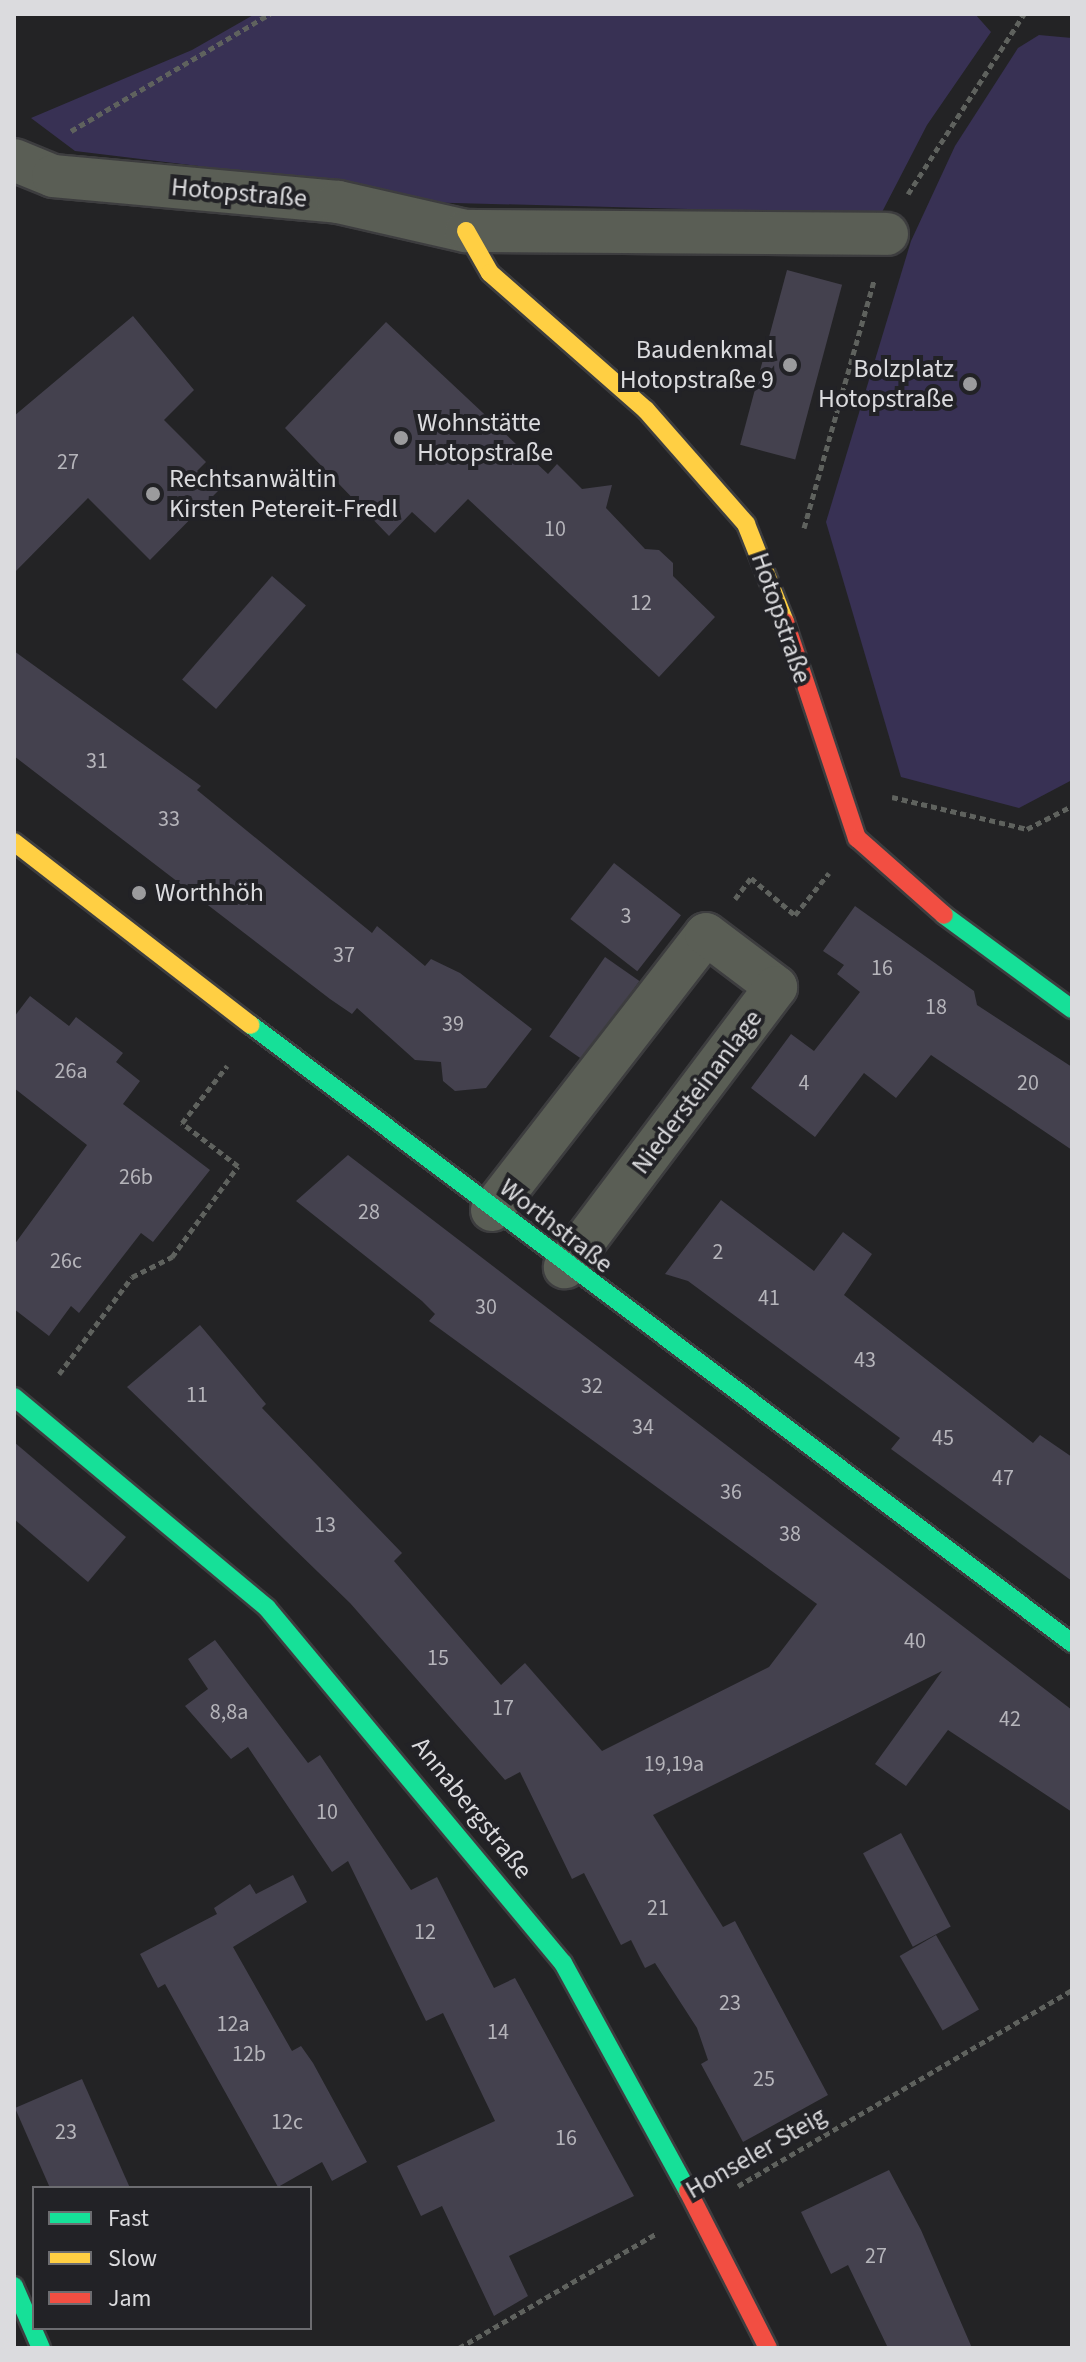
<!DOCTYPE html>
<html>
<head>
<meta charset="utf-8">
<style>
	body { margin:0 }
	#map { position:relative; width:1086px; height:2362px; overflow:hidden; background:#232325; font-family:"Source Sans 3",sans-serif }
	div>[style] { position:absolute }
	.green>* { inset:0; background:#383154 }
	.building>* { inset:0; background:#44414e; transform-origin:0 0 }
	.path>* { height:5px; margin-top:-2.5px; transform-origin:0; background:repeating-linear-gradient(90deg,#5f625e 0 6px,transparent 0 10px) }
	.roads { filter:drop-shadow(2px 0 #3d3d3f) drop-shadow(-2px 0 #3d3d3f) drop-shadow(0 2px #3d3d3f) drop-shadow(0 -2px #3d3d3f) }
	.street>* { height:42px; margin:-21px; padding:0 21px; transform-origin:21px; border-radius:21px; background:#5a5e55 }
	.fast>* { height:18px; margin:-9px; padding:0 9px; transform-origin:9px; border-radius:9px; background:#16e098 }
	.slow>* { height:18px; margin:-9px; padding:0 9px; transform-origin:9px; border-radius:9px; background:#ffcf43 }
	.jam>* { height:18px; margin:-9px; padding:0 9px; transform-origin:9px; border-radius:9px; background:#f24e42 }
	.dots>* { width:22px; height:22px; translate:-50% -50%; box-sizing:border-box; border:4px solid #222226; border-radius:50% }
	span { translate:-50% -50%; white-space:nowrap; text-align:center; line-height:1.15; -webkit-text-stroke:8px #222226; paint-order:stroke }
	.number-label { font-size:22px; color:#b5b4ba }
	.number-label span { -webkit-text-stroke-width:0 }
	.street-label { font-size:26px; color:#dbdbde }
	.poi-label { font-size:26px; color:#dbdbde }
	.right { translate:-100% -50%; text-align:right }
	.left { translate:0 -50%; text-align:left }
	.frame { position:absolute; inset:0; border:16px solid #dbdbde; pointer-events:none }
	.legend { position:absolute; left:32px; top:2186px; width:280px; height:144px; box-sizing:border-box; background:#222226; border:2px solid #6c6c70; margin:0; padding:10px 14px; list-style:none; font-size:24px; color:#dbdbde }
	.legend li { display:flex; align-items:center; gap:16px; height:40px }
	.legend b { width:40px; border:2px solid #6c6c70 }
</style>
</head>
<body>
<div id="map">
	<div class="green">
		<div style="clip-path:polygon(255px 14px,975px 14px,991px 32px,927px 125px,881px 214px,418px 202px,338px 183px,75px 151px,31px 118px,192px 50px)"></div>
		<div style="clip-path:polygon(1039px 35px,1072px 38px,1072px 780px,1019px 808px,901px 777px,826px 522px,911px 241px,955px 146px,1018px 48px)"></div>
	</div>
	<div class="building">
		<div style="left:787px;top:270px;width:57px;height:181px;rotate:15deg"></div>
		<div style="clip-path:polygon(133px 316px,194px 390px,164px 420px,206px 462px,197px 471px,218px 491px,150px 560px,88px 498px,14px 573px,14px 416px)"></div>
		<div style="clip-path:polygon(386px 322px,548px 474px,557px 464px,582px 489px,612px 485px,606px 508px,645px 549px,659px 550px,673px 563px,673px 576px,715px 617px,659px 677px,468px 499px,435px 533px,412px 512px,389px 536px,285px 428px)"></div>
		<div style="left:272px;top:576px;width:45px;height:137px;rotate:41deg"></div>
		<div style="clip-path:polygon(14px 651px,201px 786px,197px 790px,372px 933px,377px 926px,425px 966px,431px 959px,460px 973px,532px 1029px,486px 1088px,455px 1091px,443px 1081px,441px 1062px,415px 1060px,357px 1008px,352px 1014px,330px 999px,14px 756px)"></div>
		<div style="left:614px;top:863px;width:85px;height:71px;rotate:38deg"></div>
		<div style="clip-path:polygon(855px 906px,974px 991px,977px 1005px,1072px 1067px,1072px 1150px,931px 1055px,896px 1098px,864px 1073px,815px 1137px,751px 1088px,791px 1034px,814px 1051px,860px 992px,837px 974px,844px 965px,823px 951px)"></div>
		<div style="left:605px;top:957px;width:42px;height:97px;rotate:35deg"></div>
		<div style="clip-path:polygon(30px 996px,69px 1026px,76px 1017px,123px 1053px,116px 1062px,140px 1081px,123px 1104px,210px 1170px,153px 1242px,141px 1233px,79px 1313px,71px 1306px,49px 1336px,14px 1309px,14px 1245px,87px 1145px,14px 1088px,14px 1017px)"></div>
		<div style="clip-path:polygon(348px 1155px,1072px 1710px,1072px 1812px,948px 1730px,906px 1786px,875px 1764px,942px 1671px,653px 1815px,723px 1927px,735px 1921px,828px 2095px,743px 2142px,701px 2064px,708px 2060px,697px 2028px,655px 1963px,645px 1968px,631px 1940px,621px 1945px,584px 1873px,572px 1879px,520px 1772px,505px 1780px,350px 1603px,127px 1387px,200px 1325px,266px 1404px,262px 1408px,402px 1553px,394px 1561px,501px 1685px,525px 1663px,602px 1751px,769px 1667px,817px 1604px,429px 1321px,435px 1314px,422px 1301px,296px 1201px)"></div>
		<div style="clip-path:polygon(721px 1200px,814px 1271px,843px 1232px,872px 1254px,844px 1295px,1033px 1443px,1040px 1435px,1072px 1457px,1072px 1581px,891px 1449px,900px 1438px,688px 1281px,665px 1274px)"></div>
		<div style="clip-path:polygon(14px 1442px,126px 1537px,88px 1582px,14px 1519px)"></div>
		<div style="clip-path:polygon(215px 1640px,308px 1763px,320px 1755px,411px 1890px,437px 1877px,494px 1988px,515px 1978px,634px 2196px,509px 2256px,528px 2296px,494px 2316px,442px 2206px,421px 2216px,397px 2166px,495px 2121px,443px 2013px,426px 2021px,348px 1861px,332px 1872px,248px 1747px,231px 1759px,185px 1706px,208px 1689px,188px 1659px)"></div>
		<div style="left:901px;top:1833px;width:106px;height:43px;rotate:62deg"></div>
		<div style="clip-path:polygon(293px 1875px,307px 1902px,233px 1947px,292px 2051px,301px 2046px,313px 2063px,367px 2162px,332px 2181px,322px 2162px,278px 2187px,165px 1984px,158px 1988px,140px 1954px,217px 1914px,214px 1908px,250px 1884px,256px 1894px)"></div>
		<div style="left:936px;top:1935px;width:86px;height:42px;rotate:60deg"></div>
		<div style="clip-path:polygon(82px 2079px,130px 2188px,50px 2188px,15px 2108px)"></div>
		<div style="clip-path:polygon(889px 2170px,921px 2230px,972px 2348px,888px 2348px,848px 2265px,831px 2274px,801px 2212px)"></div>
	</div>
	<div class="path">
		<div style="left:71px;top:131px;width:231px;rotate:-30.5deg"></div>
		<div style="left:908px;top:194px;width:214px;rotate:-57.2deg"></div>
		<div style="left:804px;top:528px;width:257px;rotate:-74.2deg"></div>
		<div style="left:892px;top:797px;width:139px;rotate:13.3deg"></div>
		<div style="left:1027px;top:829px;width:51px;rotate:-27.1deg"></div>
		<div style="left:735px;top:899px;width:26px;rotate:-53deg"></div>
		<div style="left:751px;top:878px;width:57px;rotate:40.1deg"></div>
		<div style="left:795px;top:915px;width:54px;rotate:-51deg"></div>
		<div style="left:59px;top:1374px;width:121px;rotate:-53deg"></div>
		<div style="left:132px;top:1277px;width:45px;rotate:-26.6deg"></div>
		<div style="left:172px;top:1257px;width:112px;rotate:-54deg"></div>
		<div style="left:238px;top:1166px;width:71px;rotate:-142.5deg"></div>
		<div style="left:182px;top:1123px;width:73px;rotate:-51.7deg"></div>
		<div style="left:738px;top:2186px;width:387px;rotate:-30.4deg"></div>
		<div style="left:459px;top:2348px;width:229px;rotate:-30.1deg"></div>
	</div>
	<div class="roads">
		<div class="street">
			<div style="left:14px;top:160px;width:42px;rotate:22.3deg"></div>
			<div style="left:53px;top:176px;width:286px;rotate:5.2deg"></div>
			<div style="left:338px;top:202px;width:131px;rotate:12.8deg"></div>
			<div style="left:466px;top:231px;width:421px;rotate:0.4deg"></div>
			<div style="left:492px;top:1210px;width:349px;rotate:-52.2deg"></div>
			<div style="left:706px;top:934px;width:88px;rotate:37.1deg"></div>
			<div style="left:776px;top:987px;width:351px;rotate:127deg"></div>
		</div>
		<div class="fast">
			<div style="left:944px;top:915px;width:159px;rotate:36.3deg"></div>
			<div style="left:251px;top:1025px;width:1028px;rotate:36.97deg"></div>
			<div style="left:14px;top:1397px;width:329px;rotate:39.8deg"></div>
			<div style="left:267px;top:1608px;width:462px;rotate:50.2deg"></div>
			<div style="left:563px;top:1963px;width:260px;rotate:61.3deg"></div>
			<div style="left:14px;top:2286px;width:68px;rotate:66.5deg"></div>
		</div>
		<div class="slow">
			<div style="left:466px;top:231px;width:48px;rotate:60.3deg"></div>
			<div style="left:490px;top:273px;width:208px;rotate:41.3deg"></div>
			<div style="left:646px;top:410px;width:152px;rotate:48.7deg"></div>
			<div style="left:746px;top:524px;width:105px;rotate:68.3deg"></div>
			<div style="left:14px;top:842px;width:299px;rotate:37.7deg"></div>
		</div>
		<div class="jam">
			<div style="left:785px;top:622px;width:228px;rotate:71.6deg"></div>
			<div style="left:857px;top:838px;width:116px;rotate:41.5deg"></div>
			<div style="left:688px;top:2191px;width:176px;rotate:63deg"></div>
		</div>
	</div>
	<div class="dots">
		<div style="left:790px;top:365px;background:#9b9b9d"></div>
		<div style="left:970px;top:384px;background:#9b9b9d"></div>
		<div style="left:401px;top:438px;background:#9b9b9d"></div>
		<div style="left:153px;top:494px;background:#9b9b9d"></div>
		<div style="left:139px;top:893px;background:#9b9b9d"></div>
	</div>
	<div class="number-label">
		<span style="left:68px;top:463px">27</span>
		<span style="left:555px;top:530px">10</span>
		<span style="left:641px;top:604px">12</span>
		<span style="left:97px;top:762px">31</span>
		<span style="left:169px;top:820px">33</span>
		<span style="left:626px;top:917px">3</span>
		<span style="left:344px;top:956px">37</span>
		<span style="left:882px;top:969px">16</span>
		<span style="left:936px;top:1008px">18</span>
		<span style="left:453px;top:1025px">39</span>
		<span style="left:71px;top:1072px">26a</span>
		<span style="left:804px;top:1084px">4</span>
		<span style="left:1028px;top:1084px">20</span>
		<span style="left:136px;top:1178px">26b</span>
		<span style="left:369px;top:1213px">28</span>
		<span style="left:718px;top:1253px">2</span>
		<span style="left:66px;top:1262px">26c</span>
		<span style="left:769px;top:1299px">41</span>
		<span style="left:486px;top:1308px">30</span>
		<span style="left:865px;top:1361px">43</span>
		<span style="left:592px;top:1387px">32</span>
		<span style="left:197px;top:1396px">11</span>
		<span style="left:643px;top:1428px">34</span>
		<span style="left:943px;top:1439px">45</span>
		<span style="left:1003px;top:1479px">47</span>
		<span style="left:731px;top:1493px">36</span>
		<span style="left:325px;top:1526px">13</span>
		<span style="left:790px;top:1535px">38</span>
		<span style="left:915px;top:1642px">40</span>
		<span style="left:438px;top:1659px">15</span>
		<span style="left:503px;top:1709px">17</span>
		<span style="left:229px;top:1713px">8,8a</span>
		<span style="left:1010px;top:1720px">42</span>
		<span style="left:674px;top:1765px">19,19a</span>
		<span style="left:327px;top:1813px">10</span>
		<span style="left:658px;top:1909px">21</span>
		<span style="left:425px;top:1933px">12</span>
		<span style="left:730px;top:2004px">23</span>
		<span style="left:233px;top:2025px">12a</span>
		<span style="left:498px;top:2033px">14</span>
		<span style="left:249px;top:2055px">12b</span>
		<span style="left:764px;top:2080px">25</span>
		<span style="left:287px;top:2123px">12c</span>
		<span style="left:66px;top:2133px">23</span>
		<span style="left:566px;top:2139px">16</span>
		<span style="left:876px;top:2257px">27</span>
	</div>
	<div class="street-label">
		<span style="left:239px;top:193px;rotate:5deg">Hotopstraße</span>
		<span style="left:781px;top:618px;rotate:71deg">Hotopstraße</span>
		<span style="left:697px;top:1092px;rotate:-53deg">Niedersteinanlage</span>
		<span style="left:556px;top:1226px;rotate:38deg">Worthstraße</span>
		<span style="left:472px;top:1808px;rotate:51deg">Annabergstraße</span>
		<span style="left:756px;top:2153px;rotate:-30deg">Honseler Steig</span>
	</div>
	<div class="poi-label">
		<span class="right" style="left:774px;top:365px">Baudenkmal<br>Hotopstraße 9</span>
		<span class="right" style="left:954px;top:384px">Bolzplatz<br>Hotopstraße</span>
		<span class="left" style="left:417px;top:438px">Wohnstätte<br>Hotopstraße</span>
		<span class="left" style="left:169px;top:494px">Rechtsanwältin<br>Kirsten Petereit-Fredl</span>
		<span class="left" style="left:155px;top:893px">Worthhöh</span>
	</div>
	<div class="frame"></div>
	<ul class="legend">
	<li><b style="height:10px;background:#16e098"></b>Fast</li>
	<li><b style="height:10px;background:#ffcf43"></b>Slow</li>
	<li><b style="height:10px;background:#f24e42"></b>Jam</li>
	</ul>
</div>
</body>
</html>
